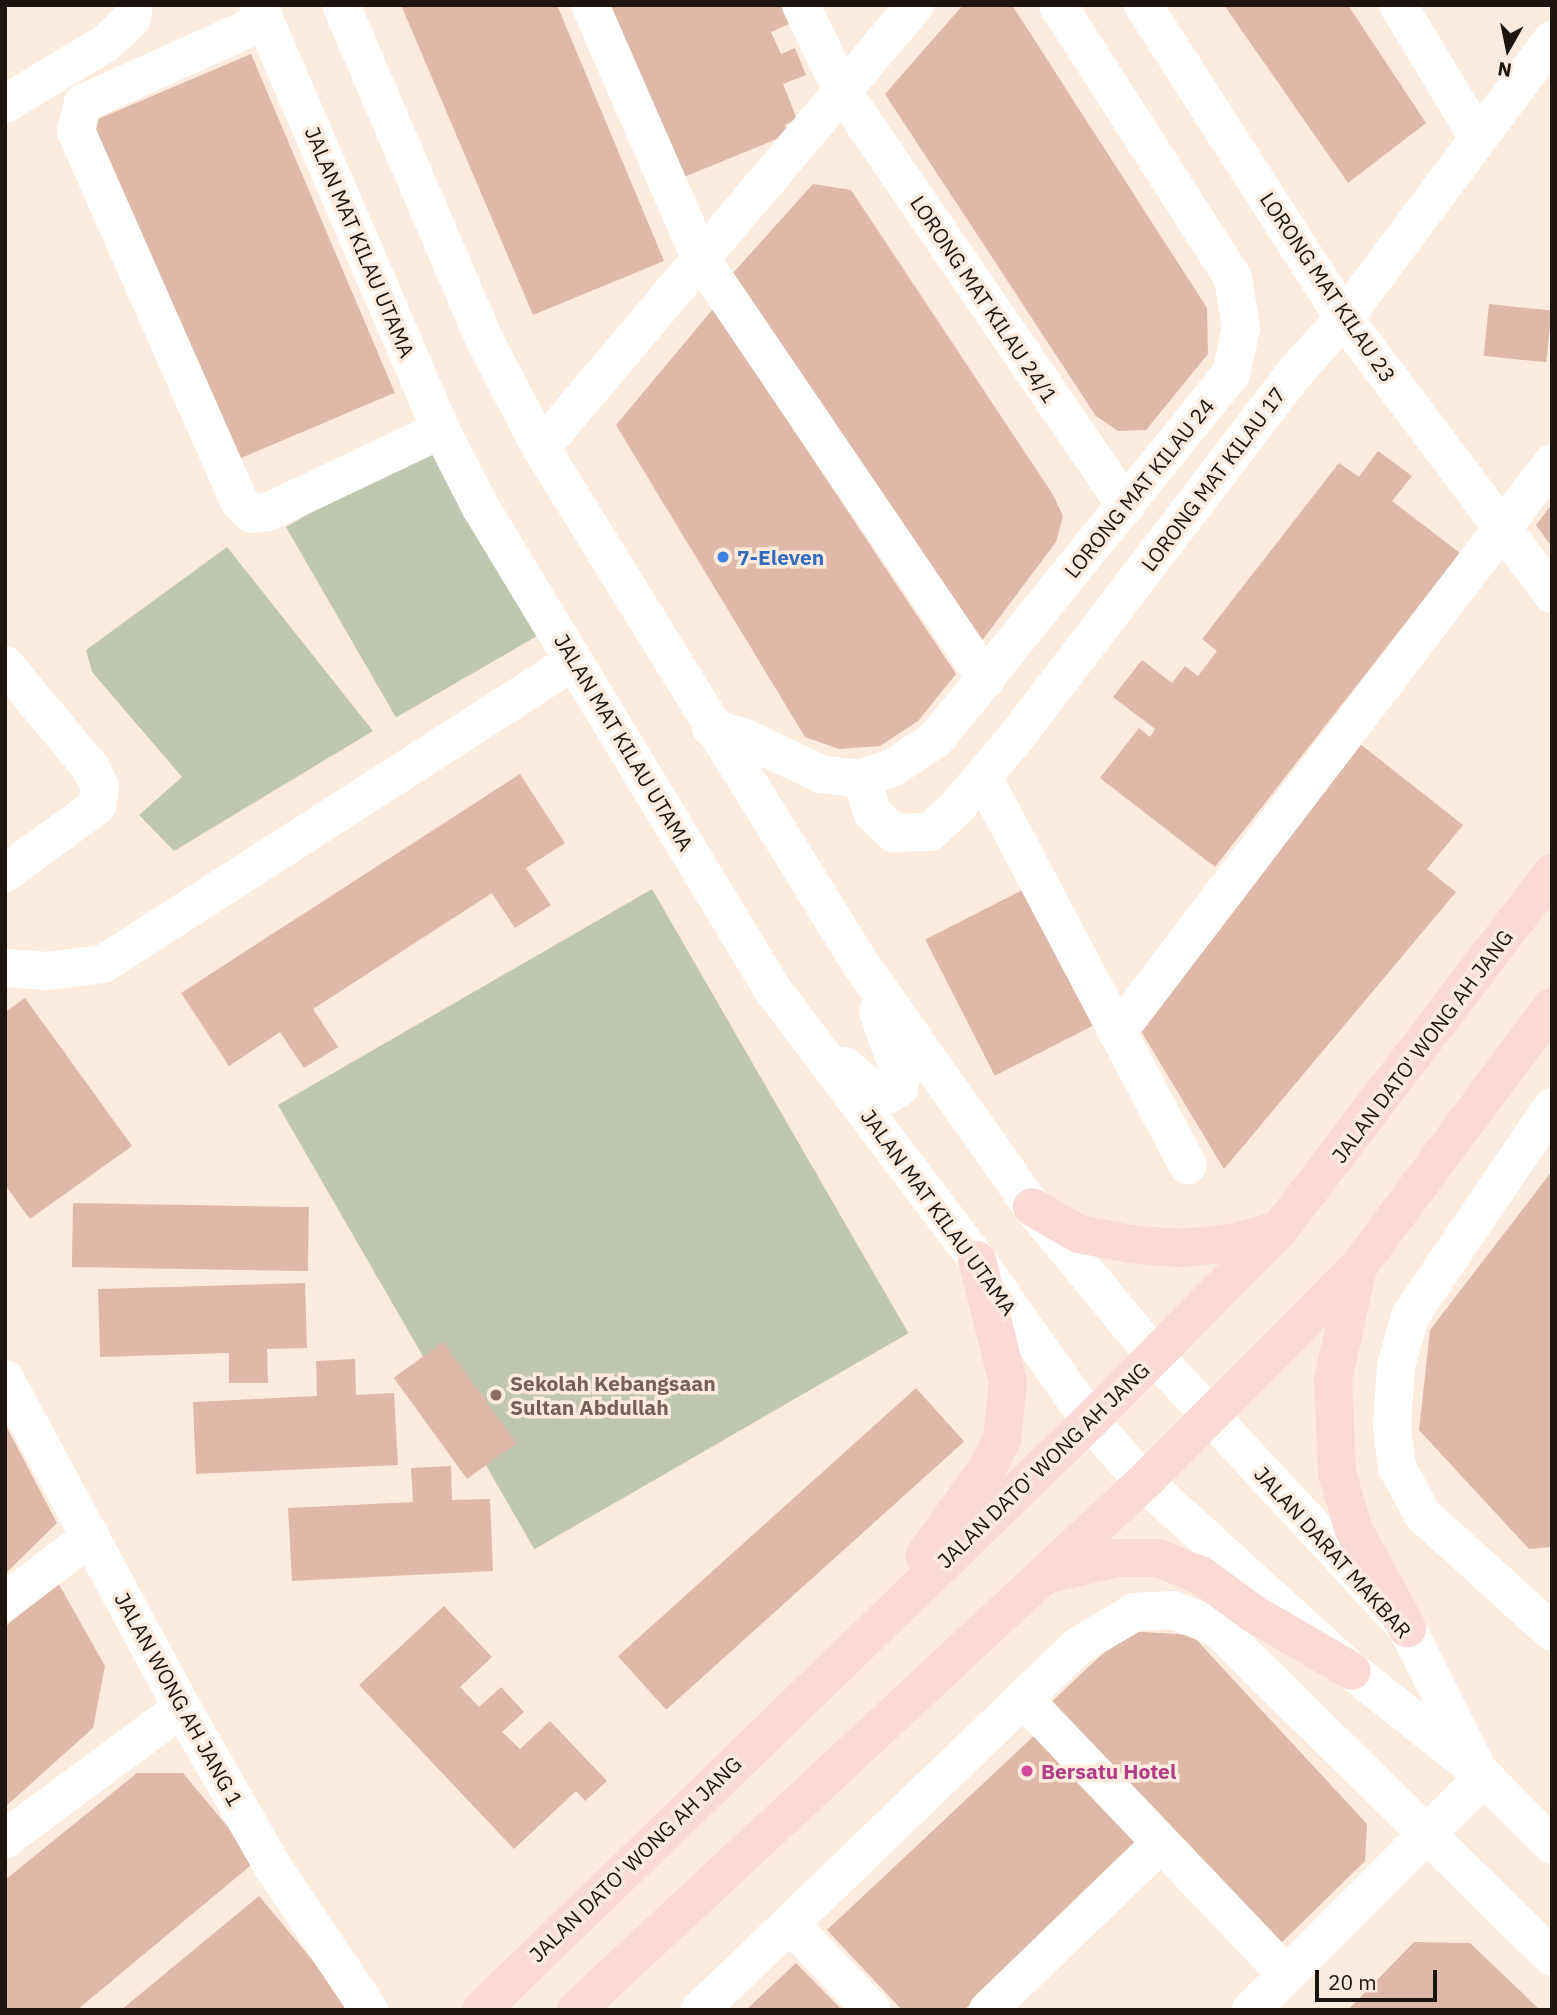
<!DOCTYPE html>
<html>
<head>
<meta charset="utf-8">
<style>
	body { margin:0 }
	#map { position:relative; width:1557px; height:2015px; overflow:hidden; background:#fdebde; font-family:"IBM Plex Sans",sans-serif }
	div>[style] { position:absolute }
	.green>* { inset:0; background:#c0c7af; transform-origin:0 0 }
	.building>* { inset:0; background:#deb9a8; transform-origin:0 0 }
	.minor>* { height:38px; margin:-19px; padding:0 19px; transform-origin:19px; border-radius:19px; background:#fff }
	.major>* { height:38px; margin:-19px; padding:0 19px; transform-origin:19px; border-radius:19px; background:#fbd9d5 }
	.dots>* { width:19px; height:19px; translate:-50% -50%; box-sizing:border-box; border:4px solid #fdebde; border-radius:50% }
	span { translate:-50% -50%; white-space:nowrap; text-align:center; line-height:1.15; -webkit-text-stroke:7px #fdebde; paint-order:stroke }
	.street-label { font-size:21px; color:#1d150f }
	.shop-label { font-size:21px; color:#366cbe; font-weight:700 }
	.left { translate:0 -50%; text-align:left }
	.education-label { font-size:21px; color:#785e54; font-weight:700 }
	.hotel-label { font-size:21px; color:#b23c85; font-weight:700 }
	.frame { position:absolute; inset:0; border:7px solid #1d150f; pointer-events:none }
	.north { position:absolute; left:1473px; top:14px; width:70px; height:70px; -webkit-text-stroke:5px #fdebde; paint-order:stroke; rotate:189deg; font-size:19px; font-weight:700; line-height:28px; text-align:center; color:#1d150f }
	.north::after { content:''; display:block; margin:auto; width:24px; height:32px; background:#1d150f; clip-path:polygon(50% 0,100% 100%,50% 72%,0 100%) }
	.scale { position:absolute; left:1315px; top:1970px; width:122px; height:32px; box-sizing:border-box; border:4px solid #1d150f; border-top:0; padding-left:9px; font-size:21px; line-height:24px; white-space:nowrap; color:#1d150f; -webkit-text-stroke:5px #fdebde; paint-order:stroke }
</style>
</head>
<body>
<div id="map">
	<div class="green">
		<div style="left:428px;top:445px;width:220px;height:164px;rotate:60deg"></div>
		<div style="clip-path:polygon(227px 547px,373px 731px,174px 851px,139px 815px,182px 777px,92px 672px,86px 650px)"></div>
		<div style="left:652px;top:889px;width:513px;height:432px;rotate:60deg"></div>
	</div>
	<div class="building">
		<div style="clip-path:polygon(401px 5px,557px 5px,664px 261px,533px 315px)"></div>
		<div style="clip-path:polygon(607px 5px,782px 5px,789px 24px,771px 32px,781px 54px,795px 48px,806px 75px,783px 84px,797px 119px,785px 125px,789px 134px,679px 179px)"></div>
		<div style="clip-path:polygon(963px 5px,1012px 5px,1207px 308px,1208px 354px,1146px 430px,1118px 431px,1096px 416px,885px 94px)"></div>
		<div style="clip-path:polygon(1224px 5px,1348px 5px,1426px 123px,1348px 183px)"></div>
		<div style="left:251px;top:54px;width:368px;height:172px;rotate:67deg"></div>
		<div style="clip-path:polygon(813px 184px,851px 190px,1052px 493px,1063px 516px,1056px 542px,981px 642px,733px 273px)"></div>
		<div style="left:1489px;top:304px;width:63px;height:52px;rotate:6deg"></div>
		<div style="clip-path:polygon(713px 309px,956px 674px,918px 721px,880px 746px,839px 749px,805px 737px,616px 425px)"></div>
		<div style="clip-path:polygon(1378px 451px,1412px 476px,1392px 501px,1460px 553px,1215px 867px,1100px 778px,1139px 728px,1150px 737px,1155px 729px,1113px 697px,1142px 660px,1172px 683px,1185px 666px,1198px 676px,1217px 651px,1202px 639px,1339px 463px,1359px 477px)"></div>
		<div style="clip-path:polygon(1552px 504px,1552px 547px,1536px 525px)"></div>
		<div style="clip-path:polygon(1355px 740px,1463px 825px,1427px 869px,1456px 892px,1224px 1169px,1132px 1016px)"></div>
		<div style="clip-path:polygon(520px 774px,565px 843px,526px 868px,551px 905px,515px 928px,492px 893px,313px 1009px,338px 1047px,304px 1068px,280px 1032px,229px 1066px,181px 993px)"></div>
		<div style="left:1034px;top:884px;width:153px;height:122px;rotate:63deg"></div>
		<div style="clip-path:polygon(25px 998px,132px 1146px,30px 1219px,5px 1185px,5px 1012px)"></div>
		<div style="clip-path:polygon(1552px 1171px,1552px 1547px,1529px 1549px,1419px 1430px,1430px 1330px)"></div>
		<div style="left:73px;top:1203px;width:236px;height:64px;rotate:1deg"></div>
		<div style="clip-path:polygon(305px 1283px,307px 1348px,267px 1349px,268px 1383px,229px 1383px,229px 1353px,100px 1357px,98px 1289px)"></div>
		<div style="left:443px;top:1342px;width:125px;height:61px;rotate:54deg"></div>
		<div style="clip-path:polygon(355px 1359px,356px 1395px,394px 1393px,398px 1465px,196px 1474px,193px 1402px,317px 1396px,316px 1361px)"></div>
		<div style="left:916px;top:1388px;width:72px;height:401px;rotate:48deg"></div>
		<div style="clip-path:polygon(5px 1424px,57px 1523px,5px 1574px)"></div>
		<div style="clip-path:polygon(451px 1466px,452px 1500px,490px 1499px,493px 1571px,292px 1581px,288px 1508px,413px 1502px,411px 1468px)"></div>
		<div style="clip-path:polygon(57px 1581px,105px 1666px,93px 1728px,5px 1807px,5px 1627px)"></div>
		<div style="clip-path:polygon(444px 1606px,492px 1657px,460px 1687px,479px 1707px,501px 1687px,524px 1712px,502px 1732px,520px 1749px,550px 1721px,607px 1781px,585px 1801px,576px 1791px,514px 1849px,359px 1685px)"></div>
		<div style="clip-path:polygon(1127px 1631px,1192px 1635px,1367px 1824px,1365px 1861px,1277px 1947px,1046px 1707px)"></div>
		<div style="clip-path:polygon(1037px 1733px,1142px 1843px,964px 2010px,902px 2010px,827px 1930px)"></div>
		<div style="clip-path:polygon(137px 1773px,183px 1773px,256px 1861px,77px 2010px,5px 2010px,5px 1880px)"></div>
		<div style="clip-path:polygon(259px 1896px,354px 2010px,121px 2010px)"></div>
		<div style="clip-path:polygon(1414px 1942px,1470px 1943px,1540px 2010px,1348px 2010px)"></div>
		<div style="clip-path:polygon(796px 1963px,842px 2010px,746px 2010px)"></div>
	</div>
	<div class="minor">
		<div style="left:258px;top:5px;width:463px;rotate:66.7deg"></div>
		<div style="left:441px;top:430px;width:88px;rotate:62.9deg"></div>
		<div style="left:481px;top:508px;width:564px;rotate:58.79deg"></div>
		<div style="left:773px;top:990px;width:338px;rotate:52.9deg"></div>
		<div style="left:977px;top:1260px;width:197px;rotate:54.9deg"></div>
		<div style="left:1090px;top:1421px;width:81px;rotate:48.5deg"></div>
		<div style="left:1144px;top:1482px;width:281px;rotate:42.3deg"></div>
		<div style="left:1352px;top:1671px;width:161px;rotate:38.4deg"></div>
		<div style="left:1478px;top:1771px;width:105px;rotate:45deg"></div>
		<div style="left:341px;top:5px;width:363px;rotate:66.8deg"></div>
		<div style="left:484px;top:339px;width:123px;rotate:62.4deg"></div>
		<div style="left:541px;top:448px;width:606px;rotate:58.23deg"></div>
		<div style="left:860px;top:963px;width:299px;rotate:54.8deg"></div>
		<div style="left:1032px;top:1207px;width:193px;rotate:50.5deg"></div>
		<div style="left:1155px;top:1356px;width:371px;rotate:47.2deg"></div>
		<div style="left:1407px;top:1628px;width:150px;rotate:63.4deg"></div>
		<div style="left:590px;top:5px;width:277px;rotate:66.4deg"></div>
		<div style="left:701px;top:259px;width:508px;rotate:55.84deg"></div>
		<div style="left:801px;top:5px;width:95px;rotate:64.5deg"></div>
		<div style="left:842px;top:91px;width:503px;rotate:55.61deg"></div>
		<div style="left:1143px;top:5px;width:372px;rotate:57.3deg"></div>
		<div style="left:1344px;top:318px;width:346px;rotate:53deg"></div>
		<div style="left:1398px;top:5px;width:153px;rotate:58.9deg"></div>
		<div style="left:265px;top:21px;width:200px;rotate:155.7deg"></div>
		<div style="left:83px;top:103px;width:29px;rotate:104deg"></div>
		<div style="left:76px;top:131px;width:404px;rotate:66.2deg"></div>
		<div style="left:239px;top:501px;width:18px;rotate:45deg"></div>
		<div style="left:252px;top:514px;width:16px;rotate:-7deg"></div>
		<div style="left:268px;top:512px;width:191px;rotate:-25.4deg"></div>
		<div style="left:5px;top:104px;width:118px;rotate:-31.1deg"></div>
		<div style="left:106px;top:43px;width:35px;rotate:-43deg"></div>
		<div style="left:132px;top:19px;width:14px;rotate:-82deg"></div>
		<div style="left:541px;top:448px;width:580px;rotate:-49.83deg"></div>
		<div style="left:5px;top:665px;width:133px;rotate:50.2deg"></div>
		<div style="left:90px;top:767px;width:22px;rotate:63deg"></div>
		<div style="left:100px;top:787px;width:19px;rotate:99deg"></div>
		<div style="left:97px;top:806px;width:114px;rotate:143.9deg"></div>
		<div style="left:711px;top:728px;width:35px;rotate:16deg"></div>
		<div style="left:745px;top:738px;width:84px;rotate:25.3deg"></div>
		<div style="left:821px;top:774px;width:40px;rotate:7.1deg"></div>
		<div style="left:861px;top:779px;width:35px;rotate:-20deg"></div>
		<div style="left:894px;top:767px;width:50px;rotate:-33.7deg"></div>
		<div style="left:936px;top:739px;width:469px;rotate:-51.1deg"></div>
		<div style="left:1231px;top:374px;width:47px;rotate:-77.7deg"></div>
		<div style="left:1241px;top:328px;width:51px;rotate:-99.1deg"></div>
		<div style="left:1233px;top:278px;width:324px;rotate:-122.7deg"></div>
		<div style="left:983px;top:777px;width:439px;rotate:62.2deg"></div>
		<div style="left:861px;top:779px;width:36px;rotate:71deg"></div>
		<div style="left:873px;top:813px;width:29px;rotate:44deg"></div>
		<div style="left:894px;top:833px;width:36px;rotate:-2deg"></div>
		<div style="left:930px;top:832px;width:35px;rotate:-43deg"></div>
		<div style="left:956px;top:808px;width:94px;rotate:-49.7deg"></div>
		<div style="left:1017px;top:736px;width:459px;rotate:-52.6deg"></div>
		<div style="left:1296px;top:371px;width:72px;rotate:-47.8deg"></div>
		<div style="left:1344px;top:318px;width:347px;rotate:-53.2deg"></div>
		<div style="left:5px;top:968px;width:42px;rotate:4.1deg"></div>
		<div style="left:47px;top:971px;width:56px;rotate:-7.1deg"></div>
		<div style="left:103px;top:964px;width:560px;rotate:-32.75deg"></div>
		<div style="left:1117px;top:1033px;width:717px;rotate:-52.65deg"></div>
		<div style="left:845px;top:1066px;width:40px;rotate:41deg"></div>
		<div style="left:875px;top:1092px;width:12px;rotate:14deg"></div>
		<div style="left:887px;top:1095px;width:14px;rotate:-30deg"></div>
		<div style="left:899px;top:1088px;width:11px;rotate:-80deg"></div>
		<div style="left:901px;top:1077px;width:70px;rotate:-109.2deg"></div>
		<div style="left:1552px;top:1107px;width:253px;rotate:124.2deg"></div>
		<div style="left:1410px;top:1316px;width:52px;rotate:105.6deg"></div>
		<div style="left:1396px;top:1366px;width:61px;rotate:93.8deg"></div>
		<div style="left:1392px;top:1427px;width:40px;rotate:82.9deg"></div>
		<div style="left:1397px;top:1467px;width:55px;rotate:61.6deg"></div>
		<div style="left:1423px;top:1515px;width:174px;rotate:42.2deg"></div>
		<div style="left:5px;top:1379px;width:374px;rotate:61.7deg"></div>
		<div style="left:182px;top:1708px;width:183px;rotate:60.2deg"></div>
		<div style="left:273px;top:1867px;width:172px;rotate:56.1deg"></div>
		<div style="left:5px;top:1602px;width:108px;rotate:-37.5deg"></div>
		<div style="left:1025px;top:1700px;width:378px;rotate:46.4deg"></div>
		<div style="left:5px;top:1839px;width:220px;rotate:-36.5deg"></div>
		<div style="left:791px;top:1925px;width:117px;rotate:46.4deg"></div>
		<div style="left:700px;top:2010px;width:525px;rotate:-43.92deg"></div>
		<div style="left:1078px;top:1646px;width:66px;rotate:-30.8deg"></div>
		<div style="left:1135px;top:1612px;width:38px;rotate:-3deg"></div>
		<div style="left:1173px;top:1610px;width:46px;rotate:21.6deg"></div>
		<div style="left:1216px;top:1627px;width:471px;rotate:44.5deg"></div>
		<div style="left:988px;top:2010px;width:240px;rotate:-44deg"></div>
		<div style="left:1251px;top:2010px;width:330px;rotate:-45deg"></div>
	</div>
	<div class="major">
		<div style="left:1032px;top:1207px;width:54px;rotate:29.9deg"></div>
		<div style="left:1079px;top:1234px;width:51px;rotate:11.3deg"></div>
		<div style="left:1129px;top:1244px;width:51px;rotate:4.5deg"></div>
		<div style="left:1180px;top:1248px;width:51px;rotate:-5.6deg"></div>
		<div style="left:1231px;top:1243px;width:50px;rotate:-15.2deg"></div>
		<div style="left:1358px;top:1267px;width:116px;rotate:102.5deg"></div>
		<div style="left:1333px;top:1380px;width:93px;rotate:87.5deg"></div>
		<div style="left:1337px;top:1473px;width:57px;rotate:73.8deg"></div>
		<div style="left:1353px;top:1528px;width:114px;rotate:61.6deg"></div>
		<div style="left:924px;top:1556px;width:107px;rotate:-54.1deg"></div>
		<div style="left:987px;top:1469px;width:34px;rotate:-63deg"></div>
		<div style="left:1002px;top:1439px;width:57px;rotate:-84deg"></div>
		<div style="left:1008px;top:1382px;width:126px;rotate:-104.3deg"></div>
		<div style="left:1045px;top:1575px;width:74px;rotate:-13.3deg"></div>
		<div style="left:1117px;top:1558px;width:41px"></div>
		<div style="left:1158px;top:1558px;width:48px;rotate:22.2deg"></div>
		<div style="left:1202px;top:1576px;width:64px;rotate:36.2deg"></div>
		<div style="left:1254px;top:1614px;width:113px;rotate:30.2deg"></div>
		<div style="left:481px;top:2010px;width:847px;rotate:-44.04deg"></div>
		<div style="left:1090px;top:1421px;width:269px;rotate:-45.3deg"></div>
		<div style="left:1279px;top:1230px;width:449px;rotate:-52.6deg"></div>
		<div style="left:576px;top:2010px;width:776px;rotate:-42.91deg"></div>
		<div style="left:1144px;top:1482px;width:303px;rotate:-45.1deg"></div>
		<div style="left:1358px;top:1267px;width:324px;rotate:-53.3deg"></div>
	</div>
	<div class="dots">
		<div style="left:723px;top:557px;background:#3f7fe0"></div>
		<div style="left:496px;top:1395px;background:#8d6e63"></div>
		<div style="left:1027px;top:1771px;background:#d1479c"></div>
	</div>
	<div class="street-label">
		<span style="left:360px;top:242px;rotate:67deg">JALAN MAT KILAU UTAMA</span>
		<span style="left:1328px;top:287px;rotate:56deg">LORONG MAT KILAU 23</span>
		<span style="left:984px;top:299px;rotate:56deg">LORONG MAT KILAU 24/1</span>
		<span style="left:1213px;top:479px;rotate:-53deg">LORONG MAT KILAU 17</span>
		<span style="left:1139px;top:488px;rotate:-51deg">LORONG MAT KILAU 24</span>
		<span style="left:624px;top:742px;rotate:59deg">JALAN MAT KILAU UTAMA</span>
		<span style="left:1422px;top:1046px;rotate:-53deg">JALAN DATO' WONG AH JANG</span>
		<span style="left:939px;top:1212px;rotate:54deg">JALAN MAT KILAU UTAMA</span>
		<span style="left:1043px;top:1465px;rotate:-44deg">JALAN DATO' WONG AH JANG</span>
		<span style="left:1333px;top:1552px;rotate:48deg">JALAN DARAT MAKBAR</span>
		<span style="left:179px;top:1699px;rotate:61deg">JALAN WONG AH JANG 1</span>
		<span style="left:635px;top:1859px;rotate:-44deg">JALAN DATO' WONG AH JANG</span>
	</div>
	<div class="shop-label">
		<span class="left" style="left:737px;top:557px">7-Eleven</span>
	</div>
	<div class="education-label">
		<span class="left" style="left:510px;top:1395px">Sekolah Kebangsaan<br>Sultan Abdullah</span>
	</div>
	<div class="hotel-label">
		<span class="left" style="left:1041px;top:1771px">Bersatu Hotel</span>
	</div>
	<div class="frame"></div>
	<div class="north">N</div>
	<div class="scale">20 m</div>
</div>
</body>
</html>
